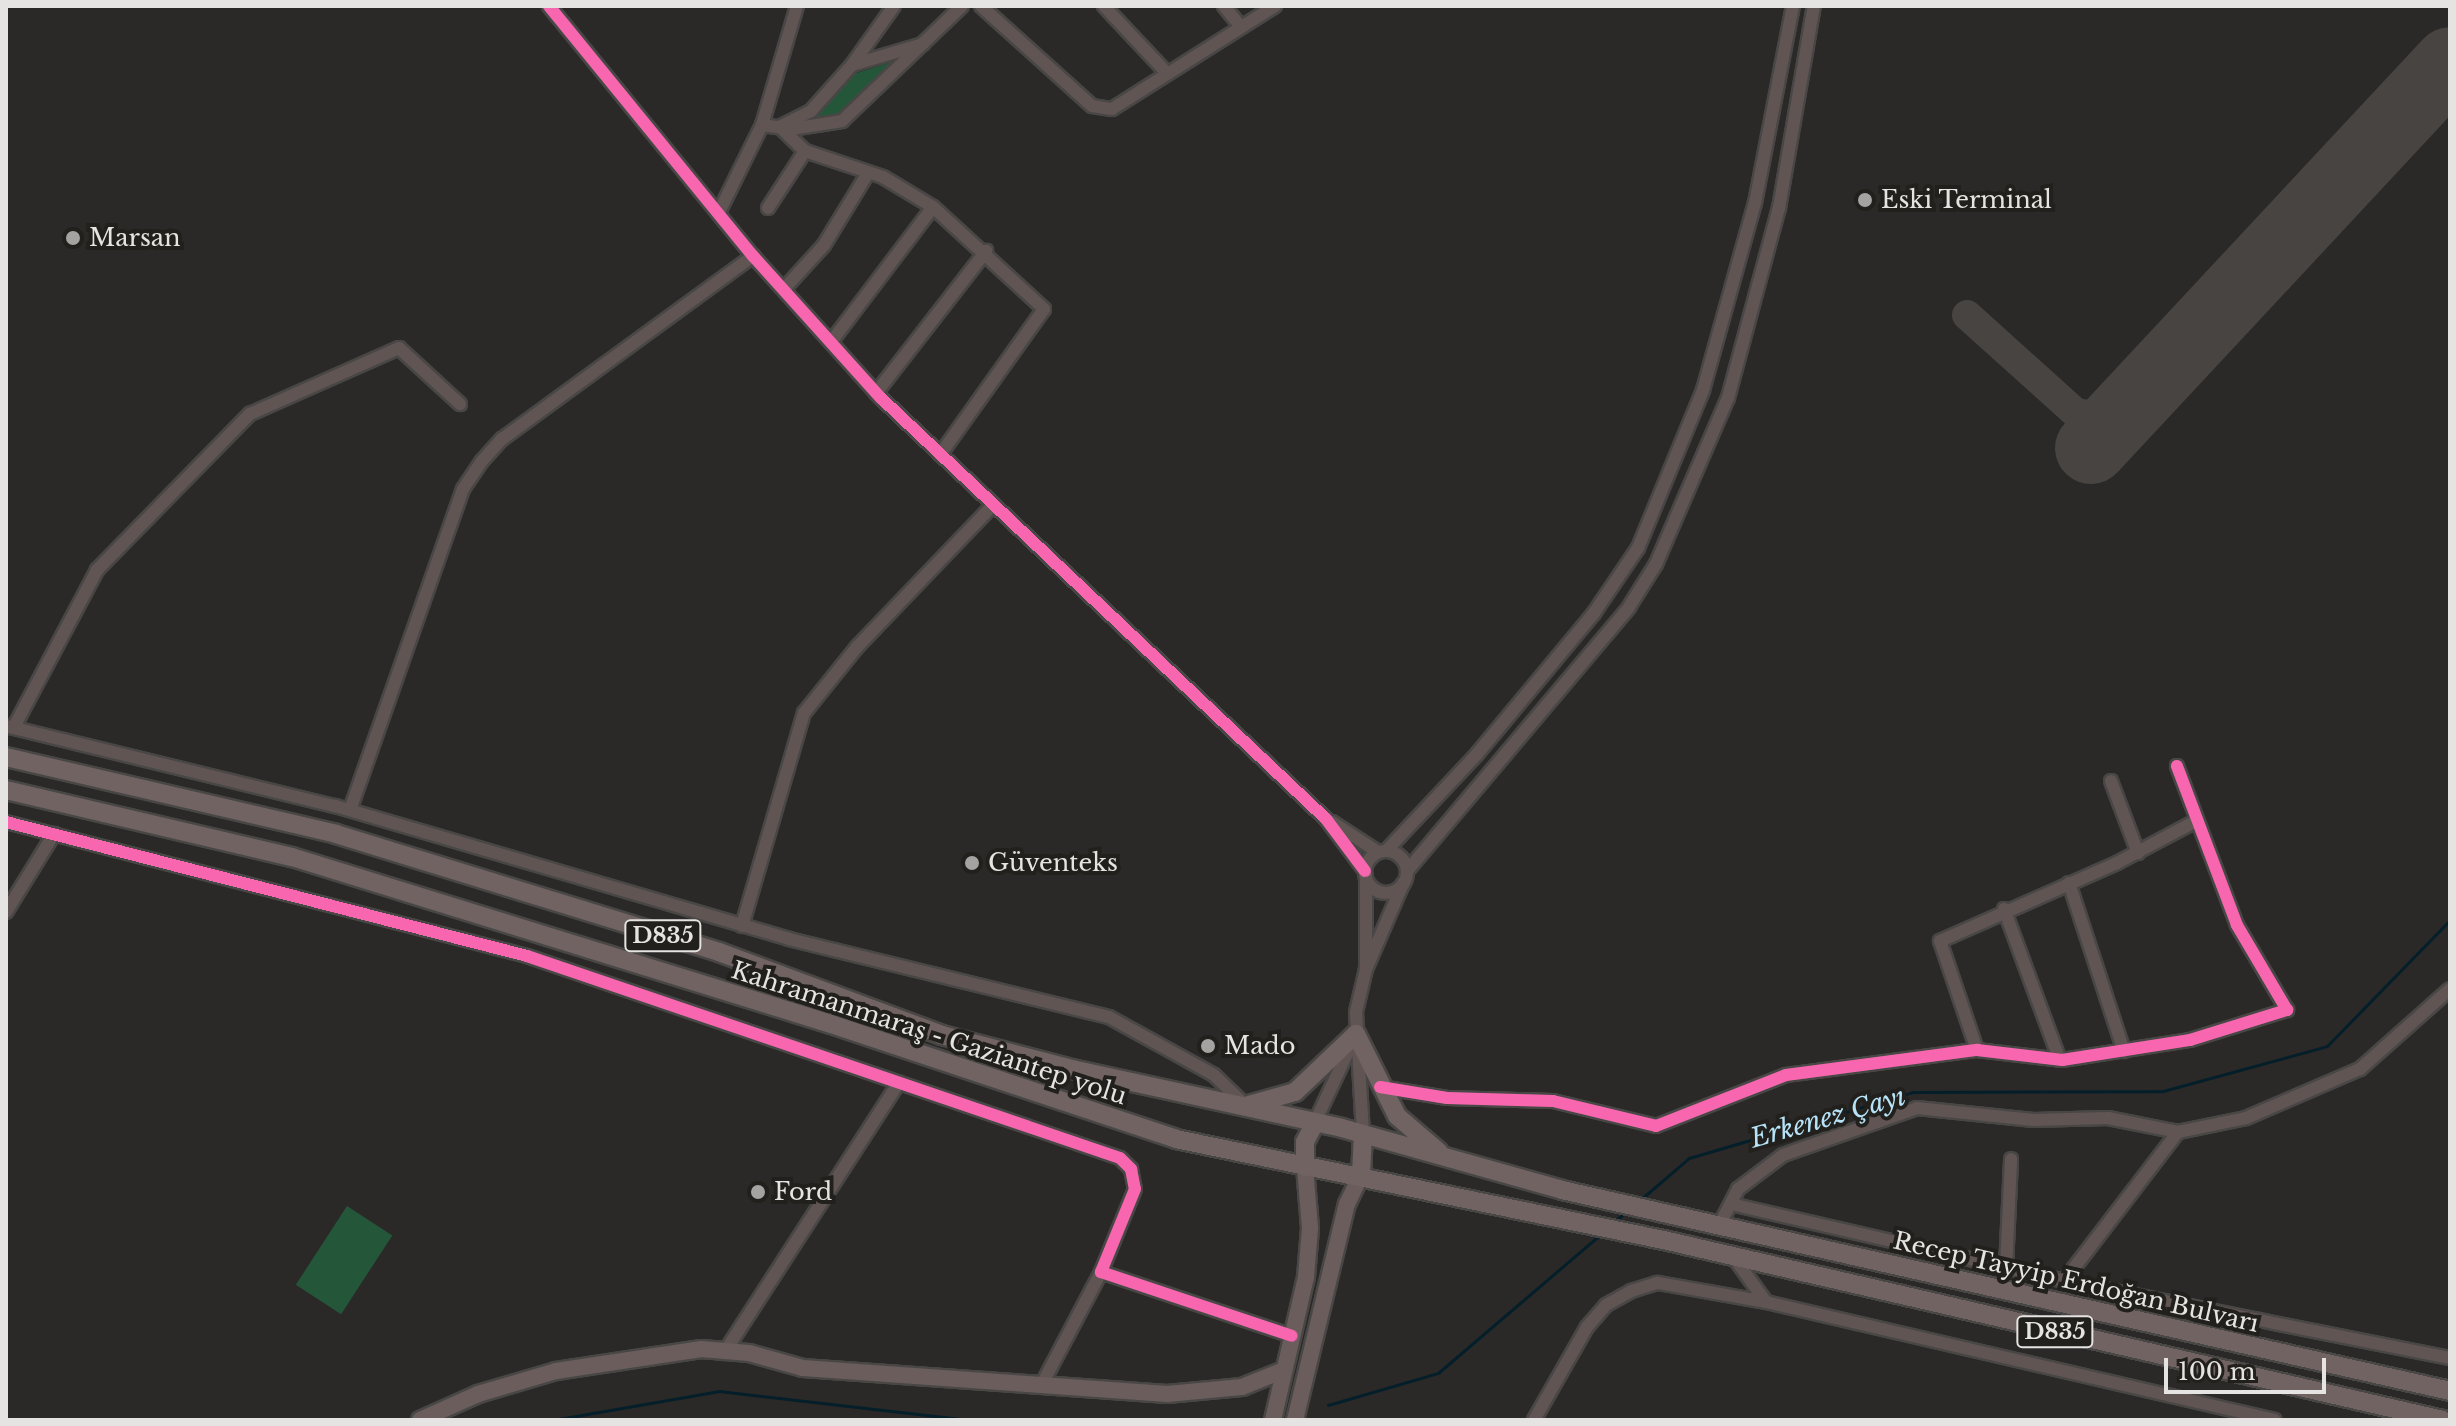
<!DOCTYPE html>
<html>
<head>
<meta charset="utf-8">
<style>
	body { margin:0 }
	#map { position:relative; width:2456px; height:1426px; overflow:hidden; background:#2b2927; font-family:"Libre Baskerville",serif }
	div>[style] { position:absolute }
	.green>* { inset:0; background:#245639; transform-origin:0 0 }
	.stream>* { height:3px; margin:-1.5px; padding:0 1.5px; transform-origin:1.5px; border-radius:1.5px; background:#041f2a }
	.taxiway>* { height:30px; margin:-15px; padding:0 15px; transform-origin:15px; border-radius:15px; background:#474442 }
	.runway>* { height:72px; margin:-36px; padding:0 36px; transform-origin:36px; border-radius:36px; background:#474442 }
	.roads { filter:drop-shadow(2px 0 #484746) drop-shadow(-2px 0 #484746) drop-shadow(0 2px #484746) drop-shadow(0 -2px #484746) }
	.minor>* { height:12px; margin:-6px; padding:0 6px; transform-origin:6px; border-radius:6px; background:#615554 }
	.minor>.ring { margin:-6px; padding:0; box-sizing:content-box; background:none; border:12px solid #615554; border-radius:50% }
	.major>* { height:16px; margin:-8px; padding:0 8px; transform-origin:8px; border-radius:8px; background:#6a5d5c }
	.highway>* { height:18px; margin:-9px; padding:0 9px; transform-origin:9px; border-radius:9px; background:#716362 }
	.cycleway>* { height:12px; margin:-6px; padding:0 6px; transform-origin:6px; border-radius:6px; background:#f766af }
	.dots>* { width:22px; height:22px; translate:-50% -50%; box-sizing:border-box; border:4px solid #22201c; border-radius:50% }
	span { translate:-50% -50%; white-space:nowrap; text-align:center; line-height:1.15; -webkit-text-stroke:8px #22201c; paint-order:stroke }
	.shield-label span { padding:2px 6px; background:#22201c; border:2px solid; border-radius:6px; -webkit-text-stroke-width:0 }
	.shield-label { font-size:22px; color:#e6e4e2; font-weight:700 }
	.poi-label { font-size:24px; color:#e6e4e2 }
	.left { translate:0 -50%; text-align:left }
	.street-label { font-size:24px; color:#e6e4e2 }
	.water-label { font-size:26px; color:#b6e3f8; font-style:italic }
	.frame { position:absolute; inset:0; border:8px solid #e6e4e2; pointer-events:none }
	.scale { position:absolute; left:2164px; top:1358px; width:162px; height:36px; box-sizing:border-box; border:4px solid #e6e4e2; border-top:0; padding-left:10px; font-size:24px; line-height:28px; white-space:nowrap; color:#e6e4e2; -webkit-text-stroke:6px #22201c; paint-order:stroke }
</style>
</head>
<body>
<div id="map">
	<div class="green">
		<div style="clip-path:polygon(898px 60px,843px 114px,813px 117px,847px 76px)"></div>
		<div style="left:347px;top:1206px;width:54px;height:94px;rotate:33deg"></div>
	</div>
	<div class="stream">
		<div style="left:1640px;top:1200px;width:65px;rotate:-40.6deg"></div>
		<div style="left:1689px;top:1158px;width:234px;rotate:-16.4deg"></div>
		<div style="left:1913px;top:1092px;width:250px;rotate:-0.2deg"></div>
		<div style="left:2163px;top:1091px;width:170px;rotate:-15.3deg"></div>
		<div style="left:2327px;top:1046px;width:176px;rotate:-45.7deg"></div>
		<div style="left:1612px;top:1223px;width:16px;rotate:-38deg"></div>
		<div style="left:1328px;top:1405px;width:115px;rotate:-16.2deg"></div>
		<div style="left:1438px;top:1373px;width:214px;rotate:-40.5deg"></div>
		<div style="left:553px;top:1420px;width:169px;rotate:-9.9deg"></div>
		<div style="left:719px;top:1391px;width:252px;rotate:6.6deg"></div>
	</div>
	<div class="taxiway">
		<div style="left:1967px;top:315px;width:147px;rotate:42deg"></div>
		<div style="left:2076px;top:413px;width:42px;rotate:8.1deg"></div>
	</div>
	<div class="runway">
		<div style="left:2091px;top:448px;width:526px;rotate:-47deg"></div>
	</div>
	<div class="roads">
		<div class="minor">
			<div style="left:549px;top:6px;width:323px;rotate:50.8deg"></div>
			<div style="left:753px;top:256px;width:191px;rotate:48deg"></div>
			<div style="left:881px;top:398px;width:613px;rotate:43.41deg"></div>
			<div style="left:1326px;top:819px;width:65px;rotate:53.1deg"></div>
			<div style="left:981px;top:6px;width:149px;rotate:42deg"></div>
			<div style="left:1092px;top:106px;width:20px;rotate:9deg"></div>
			<div style="left:1112px;top:109px;width:193px;rotate:-32.3deg"></div>
			<div style="left:1104px;top:6px;width:92px;rotate:46.8deg"></div>
			<div style="left:1224px;top:6px;width:27px;rotate:51deg"></div>
			<div style="left:923px;top:44px;width:74px;rotate:163.5deg"></div>
			<div style="left:852px;top:65px;width:62px;rotate:131.7deg"></div>
			<div style="left:811px;top:111px;width:35px;rotate:153deg"></div>
			<div style="left:780px;top:127px;width:35px;rotate:44deg"></div>
			<div style="left:805px;top:151px;width:82px;rotate:18.4deg"></div>
			<div style="left:883px;top:177px;width:58px;rotate:31deg"></div>
			<div style="left:933px;top:207px;width:151px;rotate:42.6deg"></div>
			<div style="left:1044px;top:309px;width:179px;rotate:125.5deg"></div>
			<div style="left:852px;top:65px;width:72px;rotate:-54.6deg"></div>
			<div style="left:762px;top:125px;width:29px;rotate:8deg"></div>
			<div style="left:791px;top:129px;width:52px;rotate:-8.9deg"></div>
			<div style="left:842px;top:121px;width:166px;rotate:-43.8deg"></div>
			<div style="left:768px;top:208px;width:68px;rotate:-57deg"></div>
			<div style="left:719px;top:212px;width:97px;rotate:-63.7deg"></div>
			<div style="left:762px;top:125px;width:124px;rotate:-73.6deg"></div>
			<div style="left:784px;top:289px;width:59px;rotate:-47.7deg"></div>
			<div style="left:824px;top:245px;width:84px;rotate:-58.6deg"></div>
			<div style="left:831px;top:342px;width:169px;rotate:-52.9deg"></div>
			<div style="left:876px;top:393px;width:180px;rotate:-52.2deg"></div>
			<div style="left:6px;top:726px;width:339px;rotate:13.7deg"></div>
			<div style="left:335px;top:806px;width:473px;rotate:16.3deg"></div>
			<div style="left:789px;top:939px;width:329px;rotate:13.7deg"></div>
			<div style="left:1109px;top:1017px;width:120px;rotate:28.9deg"></div>
			<div style="left:1214px;top:1075px;width:43px;rotate:44.1deg"></div>
			<div style="left:14px;top:727px;width:178px;rotate:-62.1deg"></div>
			<div style="left:97px;top:570px;width:219px;rotate:-45.6deg"></div>
			<div style="left:250px;top:414px;width:163px;rotate:-23.9deg"></div>
			<div style="left:399px;top:348px;width:83px;rotate:42.6deg"></div>
			<div style="left:2111px;top:781px;width:77px;rotate:69.4deg"></div>
			<div style="left:350px;top:810px;width:340px;rotate:-70.6deg"></div>
			<div style="left:463px;top:489px;width:34px;rotate:-56deg"></div>
			<div style="left:482px;top:461px;width:30px;rotate:-48deg"></div>
			<div style="left:502px;top:439px;width:311px;rotate:-36.1deg"></div>
			<div style="left:6px;top:822px;width:538px;rotate:14.42deg"></div>
			<div style="left:527px;top:956px;width:626px;rotate:18.81deg"></div>
			<div style="left:1120px;top:1158px;width:16px;rotate:45deg"></div>
			<div style="left:1131px;top:1169px;width:20px;rotate:79deg"></div>
			<div style="left:1135px;top:1189px;width:90px;rotate:112.3deg"></div>
			<div style="left:1101px;top:1272px;width:201px;rotate:18.5deg"></div>
			<div style="left:1332px;top:822px;width:55px;rotate:33.1deg"></div>
			<div style="left:1386px;top:851px;width:133px;rotate:-46.8deg"></div>
			<div style="left:1477px;top:754px;width:183px;rotate:-50.3deg"></div>
			<div style="left:1594px;top:613px;width:78px;rotate:-55.9deg"></div>
			<div style="left:1638px;top:548px;width:171px;rotate:-67.6deg"></div>
			<div style="left:1703px;top:390px;width:194px;rotate:-74.5deg"></div>
			<div style="left:1755px;top:203px;width:201px;rotate:-79.1deg"></div>
			<div class="ring" style="left:1365px;top:851px;width:30px;height:30px"></div>
			<div style="left:1407px;top:871px;width:345px;rotate:-49.9deg"></div>
			<div style="left:1629px;top:607px;width:51px;rotate:-57.9deg"></div>
			<div style="left:1656px;top:564px;width:181px;rotate:-66.6deg"></div>
			<div style="left:1728px;top:398px;width:197px;rotate:-75deg"></div>
			<div style="left:1779px;top:208px;width:205px;rotate:-80.2deg"></div>
			<div style="left:2069px;top:883px;width:177px;rotate:71.9deg"></div>
			<div style="left:2004px;top:909px;width:161px;rotate:69.7deg"></div>
			<div style="left:6px;top:912px;width:92px;rotate:-58.4deg"></div>
			<div style="left:742px;top:926px;width:222px;rotate:-73.8deg"></div>
			<div style="left:804px;top:713px;width:85px;rotate:-51.2deg"></div>
			<div style="left:857px;top:647px;width:195px;rotate:-46.2deg"></div>
			<div style="left:1366px;top:969px;width:93px;rotate:-66.5deg"></div>
			<div style="left:1977px;top:1050px;width:115px;rotate:-108.7deg"></div>
			<div style="left:1940px;top:941px;width:193px;rotate:-23.8deg"></div>
			<div style="left:2117px;top:863px;width:89px;rotate:-28deg"></div>
			<div style="left:1380px;top:1087px;width:68px;rotate:9.3deg"></div>
			<div style="left:1447px;top:1098px;width:106px;rotate:1.6deg"></div>
			<div style="left:1553px;top:1101px;width:106px;rotate:13.6deg"></div>
			<div style="left:1656px;top:1126px;width:140px;rotate:-21.4deg"></div>
			<div style="left:1786px;top:1075px;width:193px;rotate:-7.5deg"></div>
			<div style="left:1977px;top:1050px;width:86px;rotate:6.7deg"></div>
			<div style="left:2062px;top:1060px;width:130px;rotate:-8.9deg"></div>
			<div style="left:2190px;top:1040px;width:102px;rotate:-17.2deg"></div>
			<div style="left:2287px;top:1010px;width:99px;rotate:-120.5deg"></div>
			<div style="left:2237px;top:925px;width:170px;rotate:-110.7deg"></div>
			<div style="left:1315px;top:1122px;width:89px;rotate:-64.9deg"></div>
			<div style="left:1363px;top:1134px;width:122px;rotate:-93.3deg"></div>
			<div style="left:1356px;top:1012px;width:44px;rotate:-76.9deg"></div>
			<div style="left:1366px;top:969px;width:93px;rotate:-90deg"></div>
			<div style="left:1731px;top:1204px;width:342px;rotate:13deg"></div>
			<div style="left:2064px;top:1281px;width:394px;rotate:11.3deg"></div>
			<div style="left:1719px;top:1226px;width:42px;rotate:-62.8deg"></div>
			<div style="left:1738px;top:1189px;width:56px;rotate:-37.1deg"></div>
			<div style="left:1783px;top:1155px;width:142px;rotate:-19.3deg"></div>
			<div style="left:1917px;top:1108px;width:117px;rotate:5.9deg"></div>
			<div style="left:2033px;top:1120px;width:75px;rotate:-1.5deg"></div>
			<div style="left:2108px;top:1118px;width:71px;rotate:11.3deg"></div>
			<div style="left:1735px;top:1259px;width:53px;rotate:54.2deg"></div>
			<div style="left:1766px;top:1302px;width:522px;rotate:13.05deg"></div>
			<div style="left:2006px;top:1267px;width:108px;rotate:-87.3deg"></div>
			<div style="left:2064px;top:1281px;width:188px;rotate:-52.6deg"></div>
			<div style="left:2178px;top:1132px;width:69px;rotate:-11.6deg"></div>
			<div style="left:2246px;top:1118px;width:124px;rotate:-23.3deg"></div>
			<div style="left:2360px;top:1069px;width:120px;rotate:-41.6deg"></div>
			<div style="left:724px;top:1353px;width:322px;rotate:-57.1deg"></div>
			<div style="left:1041px;top:1386px;width:129px;rotate:-62.2deg"></div>
			<div style="left:1534px;top:1420px;width:107px;rotate:-60.3deg"></div>
			<div style="left:1587px;top:1327px;width:29px;rotate:-49deg"></div>
			<div style="left:1606px;top:1305px;width:29px;rotate:-29deg"></div>
			<div style="left:1631px;top:1291px;width:28px;rotate:-17deg"></div>
			<div style="left:1658px;top:1283px;width:110px;rotate:10deg"></div>
		</div>
		<div class="major">
			<div style="left:420px;top:1420px;width:64px;rotate:-24.1deg"></div>
			<div style="left:478px;top:1394px;width:81px;rotate:-16.4deg"></div>
			<div style="left:556px;top:1371px;width:147px;rotate:-8.6deg"></div>
			<div style="left:701px;top:1349px;width:48px;rotate:4.8deg"></div>
			<div style="left:749px;top:1353px;width:56px;rotate:15.5deg"></div>
			<div style="left:803px;top:1368px;width:365px;rotate:4.1deg"></div>
			<div style="left:1167px;top:1394px;width:75px;rotate:-5.3deg"></div>
			<div style="left:1242px;top:1387px;width:45px;rotate:-22deg"></div>
			<div style="left:1273px;top:1420px;width:147px;rotate:-77deg"></div>
			<div style="left:1306px;top:1277px;width:49px;rotate:-85.3deg"></div>
			<div style="left:1310px;top:1228px;width:61px;rotate:-94.7deg"></div>
			<div style="left:1295px;top:1420px;width:222px;rotate:-76.5deg"></div>
			<div style="left:1347px;top:1204px;width:32px;rotate:-64deg"></div>
		</div>
		<div class="highway">
			<div style="left:6px;top:757px;width:339px;rotate:13.1deg"></div>
			<div style="left:336px;top:834px;width:401px;rotate:17.1deg"></div>
			<div style="left:719px;top:952px;width:238px;rotate:20.4deg"></div>
			<div style="left:942px;top:1035px;width:134px;rotate:14.7deg"></div>
			<div style="left:1072px;top:1069px;width:276px;rotate:12.3deg"></div>
			<div style="left:1342px;top:1128px;width:229px;rotate:15.7deg"></div>
			<div style="left:1562px;top:1190px;width:910px;rotate:12.75deg"></div>
			<div style="left:6px;top:790px;width:294px;rotate:13.2deg"></div>
			<div style="left:292px;top:857px;width:564px;rotate:17.21deg"></div>
			<div style="left:831px;top:1024px;width:364px;rotate:18.4deg"></div>
			<div style="left:1176px;top:1139px;width:502px;rotate:11.71deg"></div>
			<div style="left:1668px;top:1241px;width:795px;rotate:13.01deg"></div>
			<div style="left:1249px;top:1105px;width:48px;rotate:-15.8deg"></div>
			<div style="left:1295px;top:1092px;width:84px;rotate:-43.6deg"></div>
			<div style="left:1356px;top:1034px;width:92px;rotate:63.4deg"></div>
			<div style="left:1397px;top:1116px;width:55px;rotate:40.6deg"></div>
			<div style="left:1305px;top:1167px;width:25px;rotate:-90deg"></div>
			<div style="left:1305px;top:1142px;width:22px;rotate:-63deg"></div>
			<div style="left:1361px;top:1175px;width:41px;rotate:-87.2deg"></div>
		</div>
	</div>
	<div class="cycleway">
		<div style="left:549px;top:6px;width:323px;rotate:50.8deg"></div>
		<div style="left:753px;top:256px;width:191px;rotate:48deg"></div>
		<div style="left:881px;top:398px;width:613px;rotate:43.41deg"></div>
		<div style="left:1326px;top:819px;width:65px;rotate:53.1deg"></div>
		<div style="left:6px;top:822px;width:538px;rotate:14.42deg"></div>
		<div style="left:527px;top:956px;width:626px;rotate:18.81deg"></div>
		<div style="left:1120px;top:1158px;width:16px;rotate:45deg"></div>
		<div style="left:1131px;top:1169px;width:20px;rotate:79deg"></div>
		<div style="left:1135px;top:1189px;width:90px;rotate:112.3deg"></div>
		<div style="left:1101px;top:1272px;width:201px;rotate:18.5deg"></div>
		<div style="left:1380px;top:1087px;width:68px;rotate:9.3deg"></div>
		<div style="left:1447px;top:1098px;width:106px;rotate:1.6deg"></div>
		<div style="left:1553px;top:1101px;width:106px;rotate:13.6deg"></div>
		<div style="left:1656px;top:1126px;width:140px;rotate:-21.4deg"></div>
		<div style="left:1786px;top:1075px;width:193px;rotate:-7.5deg"></div>
		<div style="left:1977px;top:1050px;width:86px;rotate:6.7deg"></div>
		<div style="left:2062px;top:1060px;width:130px;rotate:-8.9deg"></div>
		<div style="left:2190px;top:1040px;width:102px;rotate:-17.2deg"></div>
		<div style="left:2287px;top:1010px;width:99px;rotate:-120.5deg"></div>
		<div style="left:2237px;top:925px;width:170px;rotate:-110.7deg"></div>
	</div>
	<div class="dots">
		<div style="left:1865px;top:200px;background:#a5a3a1"></div>
		<div style="left:73px;top:238px;background:#a5a3a1"></div>
		<div style="left:972px;top:863px;background:#a5a3a1"></div>
		<div style="left:1208px;top:1046px;background:#a5a3a1"></div>
		<div style="left:758px;top:1192px;background:#a5a3a1"></div>
	</div>
	<div class="shield-label">
		<span style="left:663px;top:936px">D835</span>
		<span style="left:2055px;top:1332px">D835</span>
	</div>
	<div class="poi-label">
		<span class="left" style="left:1881px;top:200px">Eski Terminal</span>
		<span class="left" style="left:89px;top:238px">Marsan</span>
		<span class="left" style="left:988px;top:863px">Güventeks</span>
		<span class="left" style="left:1224px;top:1046px">Mado</span>
		<span class="left" style="left:774px;top:1192px">Ford</span>
	</div>
	<div class="street-label">
		<span style="left:929px;top:1033px;rotate:18deg">Kahramanmaraş - Gaziantep yolu</span>
		<span style="left:2076px;top:1282px;rotate:13deg">Recep Tayyip Erdoğan Bulvarı</span>
	</div>
	<div class="water-label">
		<span style="left:1828px;top:1118px;rotate:-16deg">Erkenez Çayı</span>
	</div>
	<div class="frame"></div>
	<div class="scale">100 m</div>
</div>
</body>
</html>
